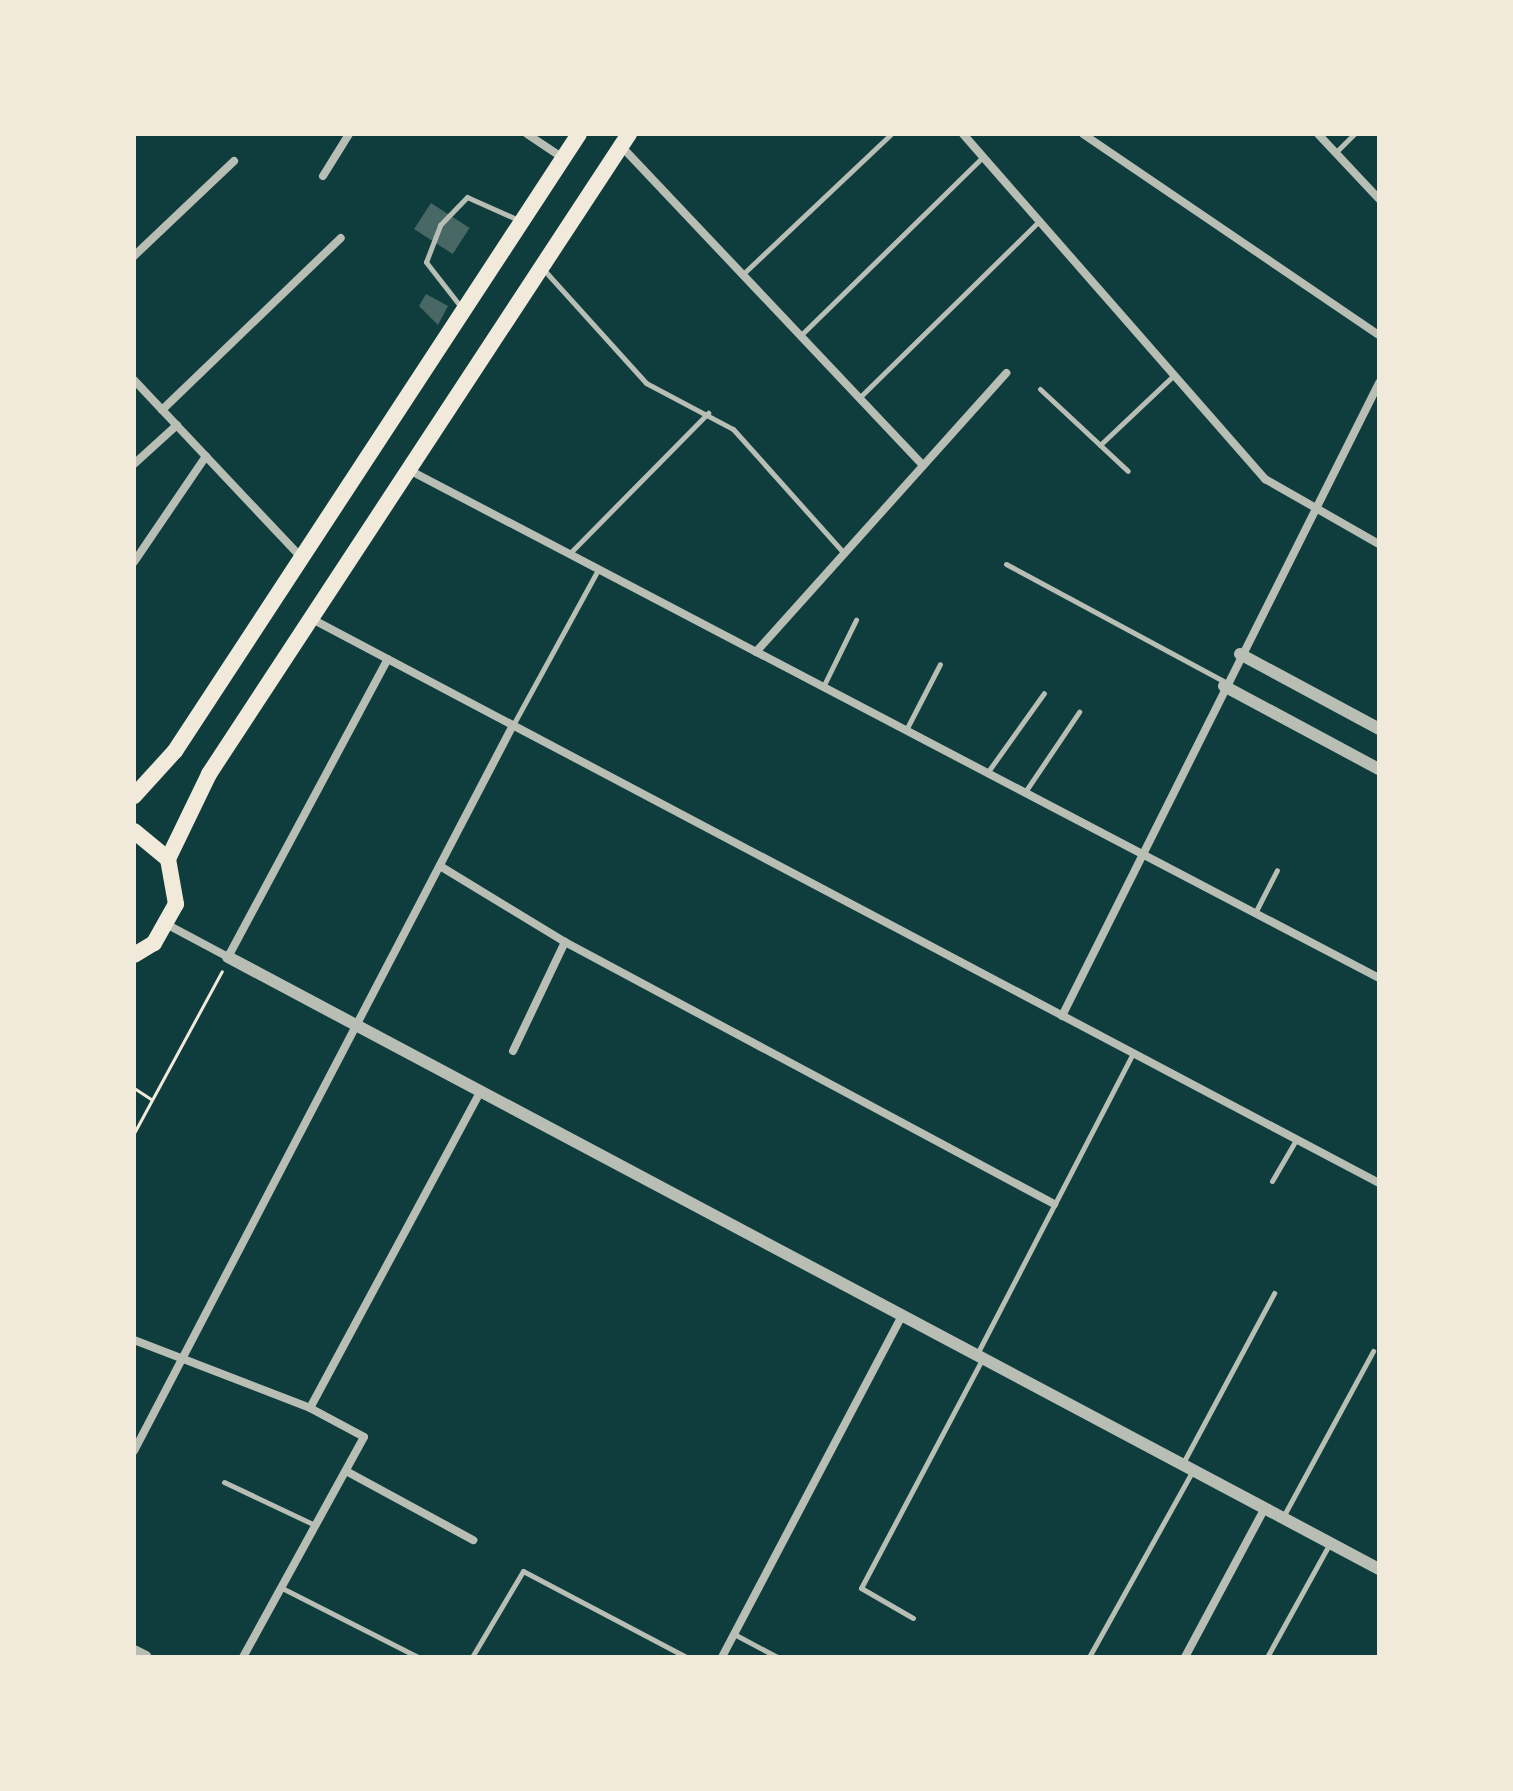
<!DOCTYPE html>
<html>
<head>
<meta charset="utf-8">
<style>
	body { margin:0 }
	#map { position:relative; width:1513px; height:1791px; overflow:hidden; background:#0f3d3e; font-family:"Space Grotesk",sans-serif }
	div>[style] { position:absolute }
	.building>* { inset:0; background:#486865; transform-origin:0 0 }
	.path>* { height:3px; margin:-1.5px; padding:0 1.5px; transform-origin:1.5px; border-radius:1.5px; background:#f1e9da }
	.service>* { height:5px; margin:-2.5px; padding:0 2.5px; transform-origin:2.5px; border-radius:2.5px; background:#b8beb3 }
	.minor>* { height:8px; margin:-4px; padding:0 4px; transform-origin:4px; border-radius:4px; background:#b8beb3 }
	.tertiary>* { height:12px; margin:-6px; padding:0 6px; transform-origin:6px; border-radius:6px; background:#b8beb3 }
	.primary>* { height:16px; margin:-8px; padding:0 8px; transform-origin:8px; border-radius:8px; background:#f1e9da }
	span { translate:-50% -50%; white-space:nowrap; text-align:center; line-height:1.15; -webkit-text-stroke:8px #f1e9da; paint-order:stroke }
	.frame { position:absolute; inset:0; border:136px solid #f1e9da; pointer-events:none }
</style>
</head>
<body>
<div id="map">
	<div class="building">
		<div style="left:431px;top:203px;width:46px;height:31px;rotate:33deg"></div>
		<div style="clip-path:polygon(426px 294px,448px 306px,438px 325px,419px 306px)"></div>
	</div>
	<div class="path">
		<div style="left:134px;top:1088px;width:20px;rotate:33deg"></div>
		<div style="left:134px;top:1133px;width:184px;rotate:-61.5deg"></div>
	</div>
	<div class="service">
		<div style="left:1335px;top:153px;width:27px;rotate:-45deg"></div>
		<div style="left:544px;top:270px;width:152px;rotate:47.9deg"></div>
		<div style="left:646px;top:383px;width:98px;rotate:27.9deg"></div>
		<div style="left:733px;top:429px;width:165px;rotate:48.2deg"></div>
		<div style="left:744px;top:273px;width:202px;rotate:-43.4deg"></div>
		<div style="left:461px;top:307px;width:57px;rotate:-127.9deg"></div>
		<div style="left:426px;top:262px;width:40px;rotate:-69deg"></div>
		<div style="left:440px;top:225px;width:39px;rotate:-46deg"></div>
		<div style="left:467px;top:197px;width:59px;rotate:24deg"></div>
		<div style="left:801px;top:335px;width:255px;rotate:-44.4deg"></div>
		<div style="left:1040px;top:389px;width:120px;rotate:43deg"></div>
		<div style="left:859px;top:398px;width:254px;rotate:-44.5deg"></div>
		<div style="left:1100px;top:445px;width:102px;rotate:-43.4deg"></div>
		<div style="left:570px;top:553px;width:197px;rotate:-45.4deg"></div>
		<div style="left:1006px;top:564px;width:249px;rotate:28.3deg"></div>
		<div style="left:823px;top:687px;width:75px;rotate:-63.8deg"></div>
		<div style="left:513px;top:725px;width:177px;rotate:-61.3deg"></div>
		<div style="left:906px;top:730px;width:74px;rotate:-62.7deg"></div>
		<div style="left:987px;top:773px;width:98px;rotate:-54.5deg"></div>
		<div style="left:1025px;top:792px;width:97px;rotate:-56deg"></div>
		<div style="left:1255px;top:913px;width:48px;rotate:-62.9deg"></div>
		<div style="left:1272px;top:1181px;width:48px;rotate:-59.7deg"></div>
		<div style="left:977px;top:1354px;width:339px;rotate:-62.6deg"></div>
		<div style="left:1183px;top:1463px;width:193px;rotate:-61.8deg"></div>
		<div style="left:224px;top:1482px;width:101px;rotate:25.3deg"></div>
		<div style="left:1283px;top:1517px;width:189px;rotate:-61.5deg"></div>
		<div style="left:282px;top:1588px;width:153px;rotate:26.9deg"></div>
		<div style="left:913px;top:1618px;width:60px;rotate:-150deg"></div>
		<div style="left:861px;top:1588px;width:259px;rotate:-62.1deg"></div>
		<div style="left:734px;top:1634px;width:49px;rotate:28.1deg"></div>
		<div style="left:472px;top:1657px;width:100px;rotate:-59.3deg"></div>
		<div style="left:523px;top:1571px;width:184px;rotate:27.8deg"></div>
		<div style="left:1089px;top:1657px;width:214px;rotate:-60.9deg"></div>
		<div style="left:1267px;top:1657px;width:130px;rotate:-61.1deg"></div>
	</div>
	<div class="minor">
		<div style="left:527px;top:134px;width:43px;rotate:33.7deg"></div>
		<div style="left:963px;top:134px;width:459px;rotate:48.8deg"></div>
		<div style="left:1265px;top:479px;width:131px;rotate:29.7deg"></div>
		<div style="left:1083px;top:134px;width:358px;rotate:34.2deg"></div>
		<div style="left:1318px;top:134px;width:89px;rotate:46.8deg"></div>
		<div style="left:622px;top:147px;width:438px;rotate:46.6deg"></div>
		<div style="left:323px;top:176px;width:49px;rotate:-58.2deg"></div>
		<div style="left:134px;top:256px;width:138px;rotate:-43.5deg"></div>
		<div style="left:134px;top:380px;width:243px;rotate:46.7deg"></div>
		<div style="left:162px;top:410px;width:248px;rotate:-43.9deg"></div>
		<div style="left:134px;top:464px;width:58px;rotate:-42.2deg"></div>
		<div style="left:409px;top:470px;width:1095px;rotate:27.64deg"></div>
		<div style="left:134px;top:562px;width:128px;rotate:-55.8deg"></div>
		<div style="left:312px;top:619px;width:1207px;rotate:27.86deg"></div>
		<div style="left:756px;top:652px;width:375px;rotate:-48.1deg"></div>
		<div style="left:440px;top:866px;width:146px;rotate:31.3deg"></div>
		<div style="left:565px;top:942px;width:555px;rotate:28.18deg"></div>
		<div style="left:168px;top:925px;width:68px;rotate:28.1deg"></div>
		<div style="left:228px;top:957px;width:338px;rotate:-61.8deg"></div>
		<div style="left:1062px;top:1016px;width:708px;rotate:-63.4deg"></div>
		<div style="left:513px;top:1051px;width:121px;rotate:-64.5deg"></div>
		<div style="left:134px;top:1340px;width:189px;rotate:21.1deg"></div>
		<div style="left:310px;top:1408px;width:61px;rotate:28.2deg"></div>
		<div style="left:364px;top:1437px;width:251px;rotate:118.8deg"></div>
		<div style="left:310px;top:1408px;width:360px;rotate:-61.7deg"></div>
		<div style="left:134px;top:1451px;width:819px;rotate:-62.43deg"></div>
		<div style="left:346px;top:1471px;width:145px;rotate:28.5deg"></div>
		<div style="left:722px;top:1657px;width:386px;rotate:-62.2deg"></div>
		<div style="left:1185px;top:1657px;width:169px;rotate:-61.8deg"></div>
	</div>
	<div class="tertiary">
		<div style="left:1240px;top:654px;width:158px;rotate:28.3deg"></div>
		<div style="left:1224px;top:686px;width:176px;rotate:28.2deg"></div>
		<div style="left:228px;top:957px;width:1304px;rotate:28deg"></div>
		<div style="left:134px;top:1651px;width:13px;rotate:27deg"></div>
	</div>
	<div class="primary">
		<div style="left:134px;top:796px;width:61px;rotate:-47.7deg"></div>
		<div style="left:175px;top:751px;width:737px;rotate:-56.78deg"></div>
		<div style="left:134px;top:831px;width:44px;rotate:39.5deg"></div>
		<div style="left:168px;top:859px;width:46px;rotate:79.9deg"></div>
		<div style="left:176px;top:904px;width:45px;rotate:119.4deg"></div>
		<div style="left:154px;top:943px;width:23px;rotate:149deg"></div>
		<div style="left:168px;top:859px;width:94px;rotate:-64.2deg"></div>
		<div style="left:209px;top:774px;width:766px;rotate:-56.73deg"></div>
	</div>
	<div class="frame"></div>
</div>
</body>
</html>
